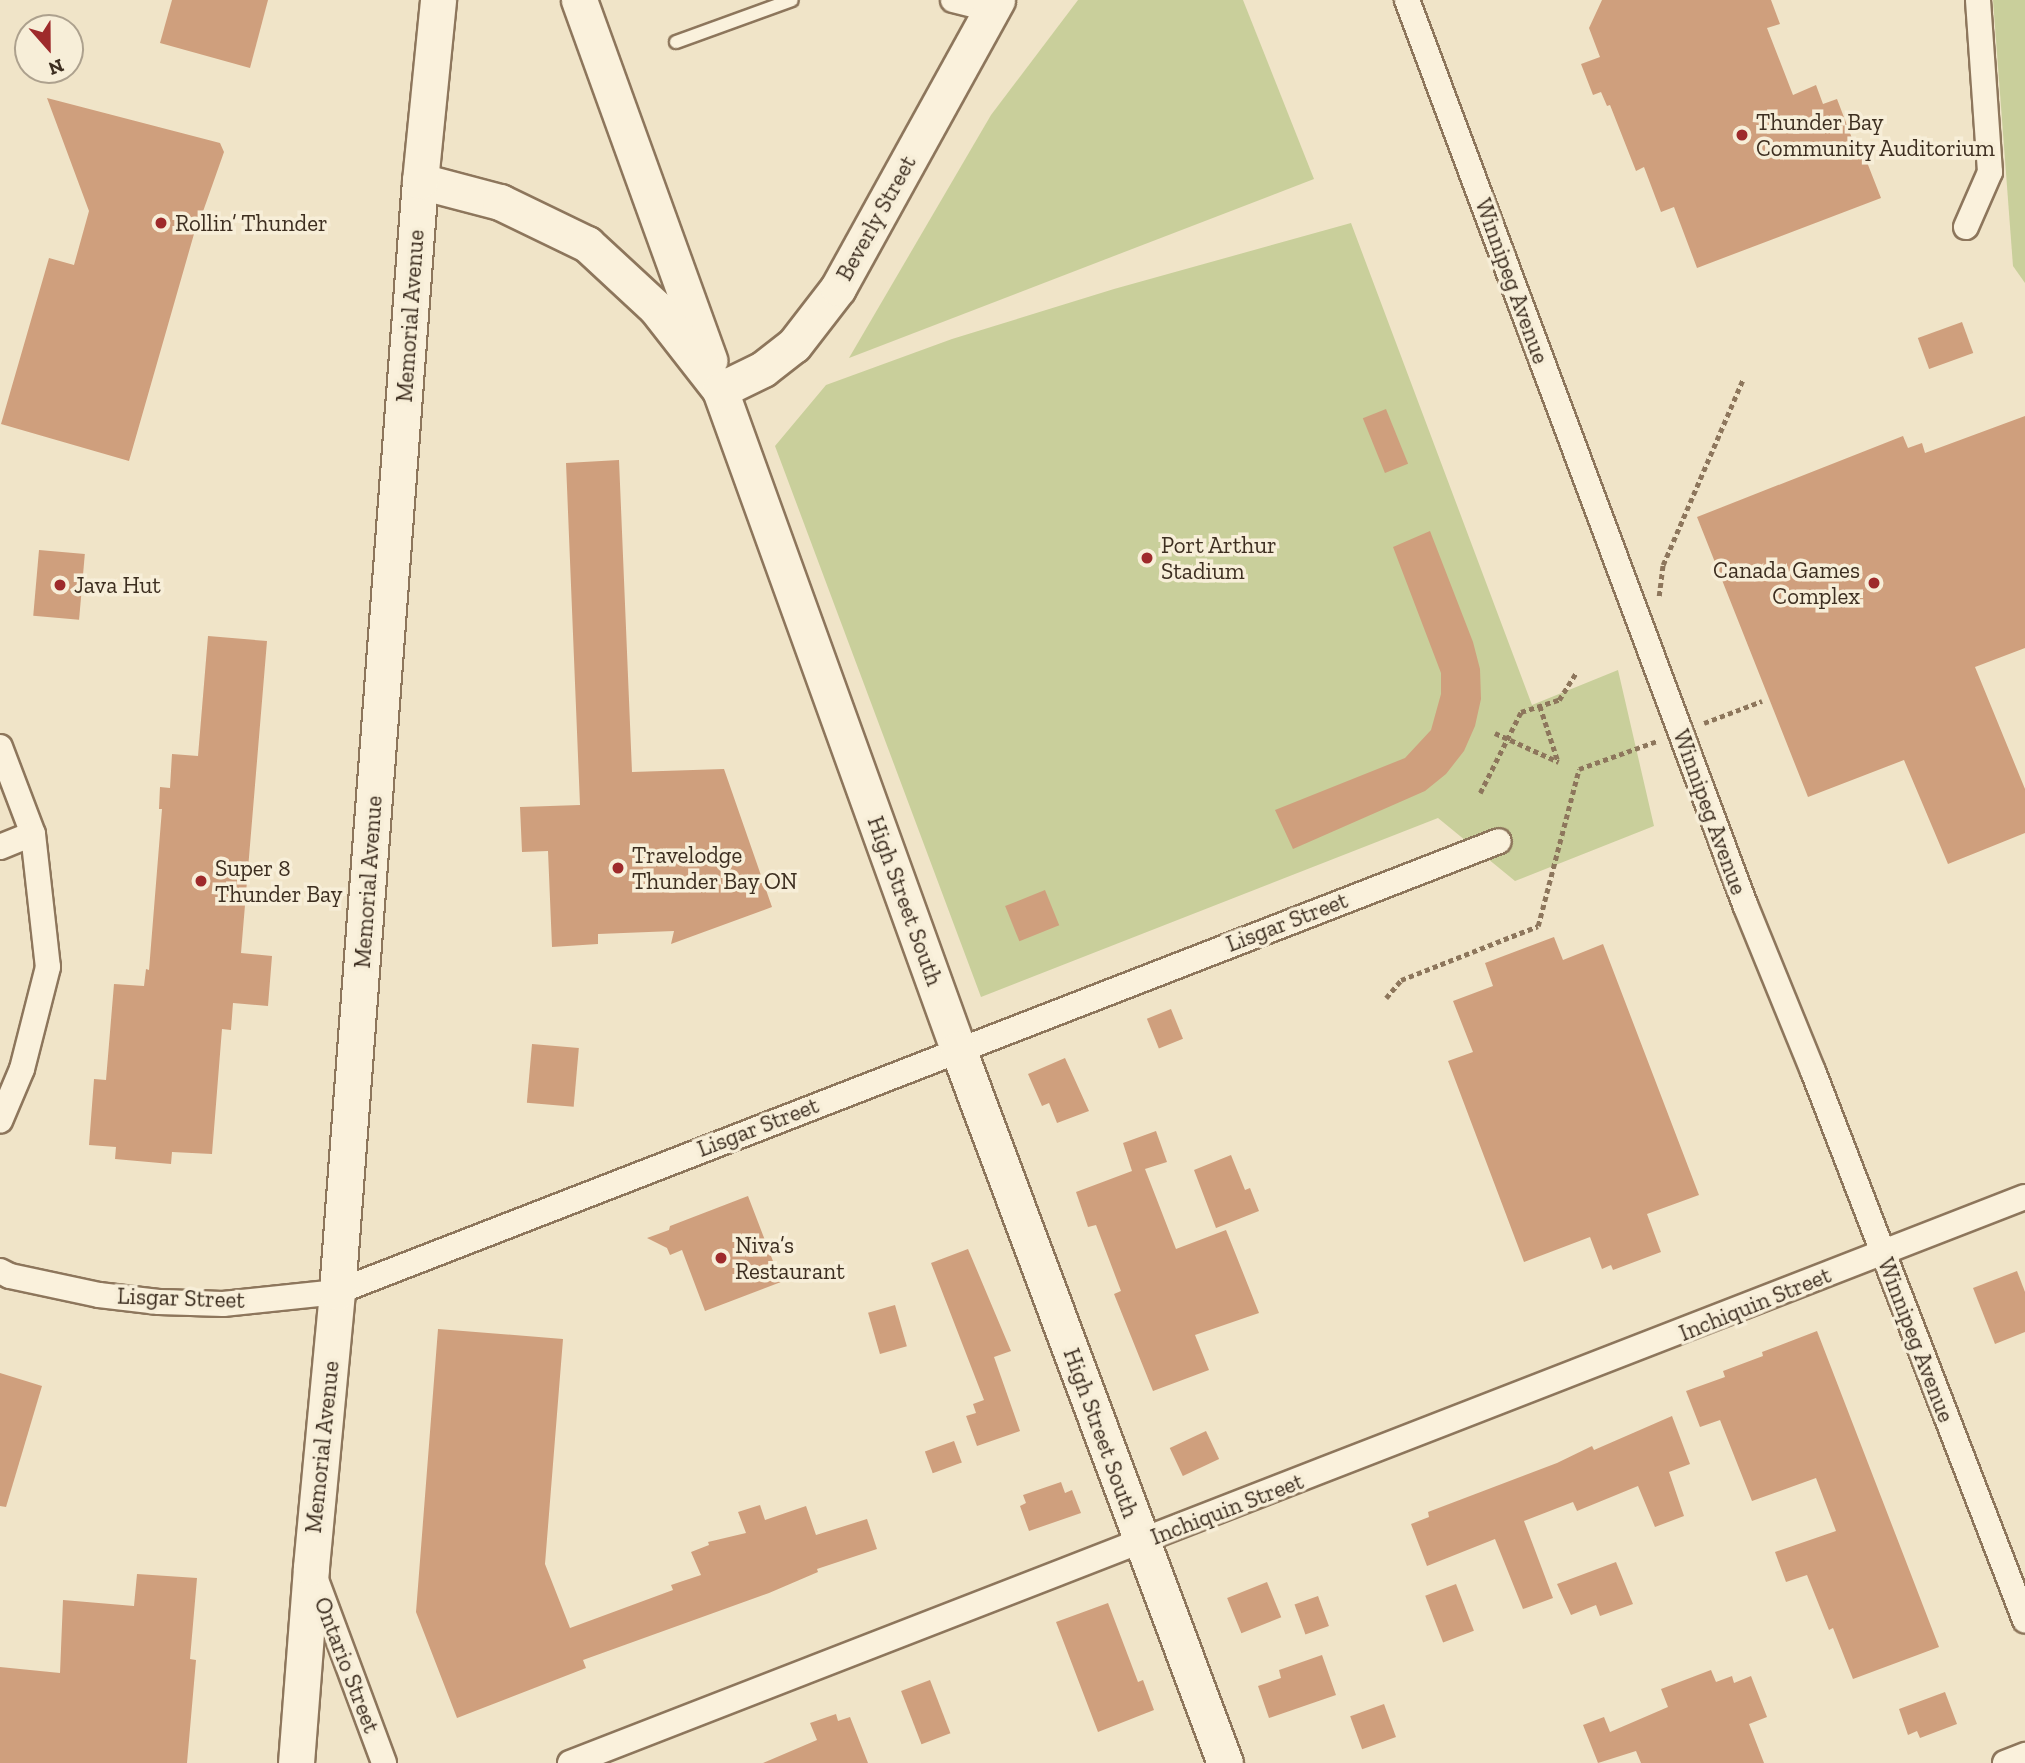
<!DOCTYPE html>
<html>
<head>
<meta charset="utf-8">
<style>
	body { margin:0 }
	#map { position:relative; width:2025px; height:1763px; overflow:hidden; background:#f0e4c8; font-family:"Zilla Slab",serif }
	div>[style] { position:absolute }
	.green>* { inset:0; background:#c9cf9b }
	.building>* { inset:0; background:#cf9f7d; transform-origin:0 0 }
	.path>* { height:4.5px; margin-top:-2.25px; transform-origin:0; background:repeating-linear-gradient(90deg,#8d765c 0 5px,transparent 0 8.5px) }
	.roads { filter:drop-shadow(2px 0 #8d765c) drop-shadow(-2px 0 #8d765c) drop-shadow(0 2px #8d765c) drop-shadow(0 -2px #8d765c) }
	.lane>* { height:12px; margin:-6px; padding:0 6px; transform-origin:6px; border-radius:6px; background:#faf1dc }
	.street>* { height:24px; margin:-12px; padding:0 12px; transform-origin:12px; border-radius:12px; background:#faf1dc }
	.secondary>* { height:35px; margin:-17.5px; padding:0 17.5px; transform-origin:17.5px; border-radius:17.5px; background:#faf1dc }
	.dots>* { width:19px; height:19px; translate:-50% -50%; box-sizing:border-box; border:4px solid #f7eed8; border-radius:50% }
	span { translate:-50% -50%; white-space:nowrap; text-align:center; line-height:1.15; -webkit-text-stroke:7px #f7eed8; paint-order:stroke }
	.poi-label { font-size:23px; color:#3d2e20 }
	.left { translate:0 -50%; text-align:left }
	.right { translate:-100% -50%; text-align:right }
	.street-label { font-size:23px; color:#3d2e20 }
	.north { position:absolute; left:14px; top:14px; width:70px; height:70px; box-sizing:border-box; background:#f7eed8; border:2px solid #ada18e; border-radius:50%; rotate:159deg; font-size:19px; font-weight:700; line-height:28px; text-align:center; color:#3d2e20 }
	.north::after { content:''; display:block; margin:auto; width:24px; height:32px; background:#9e2a2b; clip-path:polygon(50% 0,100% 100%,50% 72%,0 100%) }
</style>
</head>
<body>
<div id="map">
	<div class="green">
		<div style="clip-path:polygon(1078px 0,1243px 0,1314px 179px,849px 358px,991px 115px)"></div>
		<div style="clip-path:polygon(1993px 0,2025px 0,2025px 283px,2013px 266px)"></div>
		<div style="clip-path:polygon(1351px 223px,1532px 705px,1618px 670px,1654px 826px,1515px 881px,1438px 818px,981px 997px,775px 446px,826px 385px,952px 339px,1114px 289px)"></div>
	</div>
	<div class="building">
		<div style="clip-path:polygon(172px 0,268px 0,250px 68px,160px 43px)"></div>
		<div style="clip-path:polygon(1602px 0,1771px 0,1780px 24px,1767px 28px,1793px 95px,1816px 85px,1823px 104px,1837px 99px,1858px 154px,1863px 152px,1881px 198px,1697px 268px,1674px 207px,1661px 212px,1644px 167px,1636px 171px,1610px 105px,1607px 106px,1601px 92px,1593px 95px,1581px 64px,1600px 57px,1589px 28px)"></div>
		<div style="clip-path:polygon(47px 98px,220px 143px,224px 152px,200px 220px,198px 220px,129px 461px,1px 424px,49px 258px,74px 265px,89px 211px)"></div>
		<div style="left:1962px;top:322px;width:33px;height:47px;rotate:70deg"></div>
		<div style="left:1386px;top:409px;width:59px;height:25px;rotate:68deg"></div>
		<div style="clip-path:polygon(2025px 416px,2025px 648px,1975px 667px,2025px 789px,2025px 833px,1948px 864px,1904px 760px,1808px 797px,1697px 517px,1903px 436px,1908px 448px,1922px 443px,1925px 453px)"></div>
		<div style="clip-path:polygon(619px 460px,632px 772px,724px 769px,772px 907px,671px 944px,674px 931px,598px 934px,598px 944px,552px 947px,548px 851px,522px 852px,520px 807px,580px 805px,566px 463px)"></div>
		<div style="clip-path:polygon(1430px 531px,1473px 642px,1480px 669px,1481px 699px,1475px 726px,1464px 751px,1446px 774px,1425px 791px,1293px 849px,1275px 810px,1405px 758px,1431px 730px,1441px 694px,1441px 673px,1393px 547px)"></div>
		<div style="left:39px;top:550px;width:46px;height:66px;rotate:5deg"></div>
		<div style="clip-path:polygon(208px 636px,267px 641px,241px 953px,272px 956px,268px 1006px,233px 1003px,231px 1030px,222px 1029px,212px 1154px,172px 1152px,171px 1164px,115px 1159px,116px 1147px,89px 1145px,94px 1079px,106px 1080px,114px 984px,144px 986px,146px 969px,149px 970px,162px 809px,159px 809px,160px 787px,170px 788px,172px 754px,198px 756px)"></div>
		<div style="left:1045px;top:890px;width:38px;height:43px;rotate:68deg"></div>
		<div style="clip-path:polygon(1554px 937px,1563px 960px,1603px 944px,1699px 1195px,1647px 1214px,1661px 1252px,1613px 1270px,1611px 1265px,1602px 1269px,1590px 1237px,1524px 1262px,1448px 1061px,1473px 1052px,1453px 1001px,1493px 986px,1485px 963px)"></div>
		<div style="left:1171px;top:1009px;width:32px;height:26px;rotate:68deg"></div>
		<div style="left:532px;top:1044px;width:47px;height:59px;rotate:5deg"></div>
		<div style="clip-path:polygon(1065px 1058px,1089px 1111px,1057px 1123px,1049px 1103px,1042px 1106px,1028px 1074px)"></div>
		<div style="clip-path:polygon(1156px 1131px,1167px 1162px,1145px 1169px,1176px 1249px,1226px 1230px,1259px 1313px,1195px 1335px,1209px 1370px,1153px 1391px,1114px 1294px,1121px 1291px,1096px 1225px,1088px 1227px,1076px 1192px,1132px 1171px,1123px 1143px)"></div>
		<div style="clip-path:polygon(1231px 1155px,1245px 1190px,1250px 1188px,1259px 1211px,1216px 1228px,1194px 1170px)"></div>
		<div style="clip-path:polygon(748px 1196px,781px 1282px,705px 1311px,682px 1250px,670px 1255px,667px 1248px,647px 1238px,669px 1230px,670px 1226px)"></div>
		<div style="clip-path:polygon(968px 1249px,1011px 1351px,994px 1357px,1020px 1431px,977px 1446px,966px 1416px,976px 1413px,973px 1404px,984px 1400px,931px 1263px)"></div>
		<div style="clip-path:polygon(2017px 1271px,2025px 1292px,2025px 1332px,1995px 1344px,1973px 1288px)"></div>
		<div style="left:895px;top:1305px;width:43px;height:28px;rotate:74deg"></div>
		<div style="clip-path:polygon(438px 1329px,563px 1339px,545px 1564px,570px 1628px,673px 1590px,671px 1585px,701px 1575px,691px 1552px,709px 1545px,708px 1542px,746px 1533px,738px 1512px,760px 1505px,765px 1520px,806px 1506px,816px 1535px,867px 1519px,877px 1549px,817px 1569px,818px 1572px,769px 1593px,583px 1660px,586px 1668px,457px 1718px,416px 1612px)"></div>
		<div style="clip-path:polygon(1817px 1331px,1939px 1647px,1853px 1679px,1833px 1628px,1829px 1630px,1807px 1575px,1786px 1582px,1775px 1552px,1836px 1531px,1816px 1478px,1752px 1501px,1720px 1420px,1700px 1427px,1686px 1391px,1725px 1377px,1723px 1371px,1763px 1356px,1762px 1352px)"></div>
		<div style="clip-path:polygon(0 1373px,42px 1386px,6px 1507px,0 1506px)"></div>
		<div style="clip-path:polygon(1672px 1416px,1690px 1464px,1669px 1472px,1684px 1516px,1655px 1527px,1638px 1486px,1577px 1511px,1573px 1502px,1524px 1521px,1553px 1598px,1523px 1609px,1495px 1539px,1427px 1566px,1411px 1524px,1429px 1517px,1428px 1512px,1557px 1463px,1592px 1446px,1594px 1450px)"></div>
		<div style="left:1206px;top:1431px;width:31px;height:40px;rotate:65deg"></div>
		<div style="left:954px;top:1441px;width:23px;height:31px;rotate:70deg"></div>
		<div style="clip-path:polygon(1061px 1482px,1065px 1493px,1072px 1490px,1081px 1513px,1029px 1531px,1020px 1506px,1026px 1503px,1023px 1495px)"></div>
		<div style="clip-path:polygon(1616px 1562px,1633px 1604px,1600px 1616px,1596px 1605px,1571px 1615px,1557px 1584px)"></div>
		<div style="clip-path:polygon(137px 1574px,197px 1578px,190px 1659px,196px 1660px,187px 1763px,0 1763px,0 1667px,60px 1673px,63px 1600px,134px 1606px)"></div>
		<div style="left:1267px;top:1582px;width:38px;height:43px;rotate:68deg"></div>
		<div style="left:1456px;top:1584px;width:50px;height:33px;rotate:69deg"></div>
		<div style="left:1318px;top:1596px;width:32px;height:25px;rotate:70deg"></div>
		<div style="clip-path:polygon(1108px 1603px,1138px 1682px,1143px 1680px,1154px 1710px,1098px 1732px,1056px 1622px)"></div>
		<div style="clip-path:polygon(1322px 1655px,1336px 1695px,1269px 1718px,1258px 1686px,1281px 1678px,1279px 1670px)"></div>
		<div style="clip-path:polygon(1711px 1670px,1716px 1682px,1732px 1676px,1734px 1683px,1751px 1676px,1767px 1717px,1749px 1724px,1764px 1763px,1641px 1763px,1636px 1751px,1598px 1763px,1583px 1725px,1604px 1717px,1610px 1732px,1668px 1707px,1661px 1689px)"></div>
		<div style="left:930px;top:1680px;width:57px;height:31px;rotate:69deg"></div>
		<div style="clip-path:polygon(1945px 1692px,1957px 1724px,1920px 1738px,1917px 1731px,1908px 1735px,1899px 1709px)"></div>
		<div style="left:1384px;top:1704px;width:35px;height:36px;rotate:70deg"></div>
		<div style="clip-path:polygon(836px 1714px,838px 1721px,850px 1717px,868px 1763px,763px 1763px,817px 1740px,810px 1723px)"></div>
	</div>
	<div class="path">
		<div style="left:1659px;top:596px;width:31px;rotate:-83deg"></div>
		<div style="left:1663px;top:565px;width:202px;rotate:-66.7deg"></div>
		<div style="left:1540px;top:706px;width:58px;rotate:71.9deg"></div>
		<div style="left:1704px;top:723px;width:62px;rotate:-20.8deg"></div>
		<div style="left:1495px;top:733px;width:70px;rotate:24.4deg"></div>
		<div style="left:1480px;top:793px;width:91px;rotate:-63.2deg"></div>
		<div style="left:1521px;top:712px;width:40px;rotate:-18deg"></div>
		<div style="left:1559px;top:700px;width:32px;rotate:-58deg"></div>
		<div style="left:1386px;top:998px;width:23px;rotate:-50deg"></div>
		<div style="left:1401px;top:980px;width:147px;rotate:-21.5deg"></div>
		<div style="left:1538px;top:926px;width:162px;rotate:-75.4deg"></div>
		<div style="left:1579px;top:769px;width:83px;rotate:-19.7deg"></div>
	</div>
	<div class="roads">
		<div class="lane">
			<div style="left:676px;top:42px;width:123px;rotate:-19.9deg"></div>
		</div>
		<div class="street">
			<div style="left:953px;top:0;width:38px;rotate:14deg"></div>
			<div style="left:1407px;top:0;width:968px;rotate:69.51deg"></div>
			<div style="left:1746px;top:907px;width:177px;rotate:67.8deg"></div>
			<div style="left:1813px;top:1071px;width:589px;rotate:68.89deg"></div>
			<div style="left:1966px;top:227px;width:60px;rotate:-66.4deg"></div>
			<div style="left:1990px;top:172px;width:172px;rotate:-94deg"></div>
			<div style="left:0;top:747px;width:93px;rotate:69.2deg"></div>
			<div style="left:33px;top:834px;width:134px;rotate:83.6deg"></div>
			<div style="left:48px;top:967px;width:105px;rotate:104.3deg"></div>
			<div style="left:22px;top:1069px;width:56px;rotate:112.9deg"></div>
			<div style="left:0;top:847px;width:35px;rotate:-22deg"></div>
			<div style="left:0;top:1271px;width:11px;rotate:27deg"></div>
			<div style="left:10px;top:1276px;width:91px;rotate:12.1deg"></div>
			<div style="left:99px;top:1295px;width:60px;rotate:6.7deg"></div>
			<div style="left:159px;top:1302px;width:64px;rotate:1.8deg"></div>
			<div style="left:223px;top:1304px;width:115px;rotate:-6deg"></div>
			<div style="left:337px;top:1292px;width:1246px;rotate:-21.21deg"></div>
			<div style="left:315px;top:1577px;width:198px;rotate:69.6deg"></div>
			<div style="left:570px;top:1763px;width:1561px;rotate:-21.26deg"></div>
			<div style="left:2005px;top:1763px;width:22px;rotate:-22deg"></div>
		</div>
		<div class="secondary">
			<div style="left:579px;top:0;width:383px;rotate:70.1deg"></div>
			<div style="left:420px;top:181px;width:83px;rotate:14.7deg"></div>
			<div style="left:500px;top:202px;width:97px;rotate:25.8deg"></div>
			<div style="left:587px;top:244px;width:94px;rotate:42.8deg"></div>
			<div style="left:656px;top:308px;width:104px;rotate:52deg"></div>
			<div style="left:720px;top:390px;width:701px;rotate:70.14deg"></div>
			<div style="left:958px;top:1049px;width:762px;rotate:69.5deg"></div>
			<div style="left:720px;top:390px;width:48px;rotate:-26deg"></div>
			<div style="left:763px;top:369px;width:39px;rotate:-38deg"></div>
			<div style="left:794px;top:345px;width:72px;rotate:-52.3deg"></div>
			<div style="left:838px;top:288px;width:329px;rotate:-61.1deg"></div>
			<div style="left:296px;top:1763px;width:197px;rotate:-85.6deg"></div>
			<div style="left:311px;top:1567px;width:276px;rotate:-84.6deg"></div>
			<div style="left:337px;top:1292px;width:1114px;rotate:-85.73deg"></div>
			<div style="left:420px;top:181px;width:182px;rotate:-84.3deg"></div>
		</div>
	</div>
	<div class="dots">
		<div style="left:1742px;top:135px;background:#9e2a2b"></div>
		<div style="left:161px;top:223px;background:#9e2a2b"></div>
		<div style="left:1147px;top:558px;background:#9e2a2b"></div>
		<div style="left:1874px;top:583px;background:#9e2a2b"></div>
		<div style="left:60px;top:585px;background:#9e2a2b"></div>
		<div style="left:618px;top:868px;background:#9e2a2b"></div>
		<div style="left:201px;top:881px;background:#9e2a2b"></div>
		<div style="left:721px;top:1258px;background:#9e2a2b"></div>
	</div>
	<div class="poi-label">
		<span class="left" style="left:1756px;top:135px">Thunder Bay<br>Community Auditorium</span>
		<span class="left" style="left:175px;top:223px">Rollin’ Thunder</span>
		<span class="left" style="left:1161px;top:558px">Port Arthur<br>Stadium</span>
		<span class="right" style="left:1860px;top:583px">Canada Games<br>Complex</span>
		<span class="left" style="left:74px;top:585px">Java Hut</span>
		<span class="left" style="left:632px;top:868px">Travelodge<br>Thunder Bay ON</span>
		<span class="left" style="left:215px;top:881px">Super 8<br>Thunder Bay</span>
		<span class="left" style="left:735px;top:1258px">Niva’s<br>Restaurant</span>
	</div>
	<div class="street-label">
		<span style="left:876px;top:218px;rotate:-61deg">Beverly Street</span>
		<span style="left:1512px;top:281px;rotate:70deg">Winnipeg Avenue</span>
		<span style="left:410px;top:316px;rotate:-86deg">Memorial Avenue</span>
		<span style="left:1710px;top:812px;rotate:70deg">Winnipeg Avenue</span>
		<span style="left:368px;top:882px;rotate:-86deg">Memorial Avenue</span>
		<span style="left:905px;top:901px;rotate:70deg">High Street South</span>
		<span style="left:1287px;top:922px;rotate:-21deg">Lisgar Street</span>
		<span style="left:758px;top:1127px;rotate:-21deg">Lisgar Street</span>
		<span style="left:181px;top:1298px;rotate:2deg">Lisgar Street</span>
		<span style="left:1755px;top:1304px;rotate:-22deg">Inchiquin Street</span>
		<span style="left:1916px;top:1340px;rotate:69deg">Winnipeg Avenue</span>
		<span style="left:1101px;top:1433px;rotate:70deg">High Street South</span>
		<span style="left:322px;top:1447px;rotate:-84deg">Memorial Avenue</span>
		<span style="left:1227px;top:1509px;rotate:-21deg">Inchiquin Street</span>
		<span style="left:347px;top:1665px;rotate:69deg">Ontario Street</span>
	</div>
	<div class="north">N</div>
</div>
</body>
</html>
